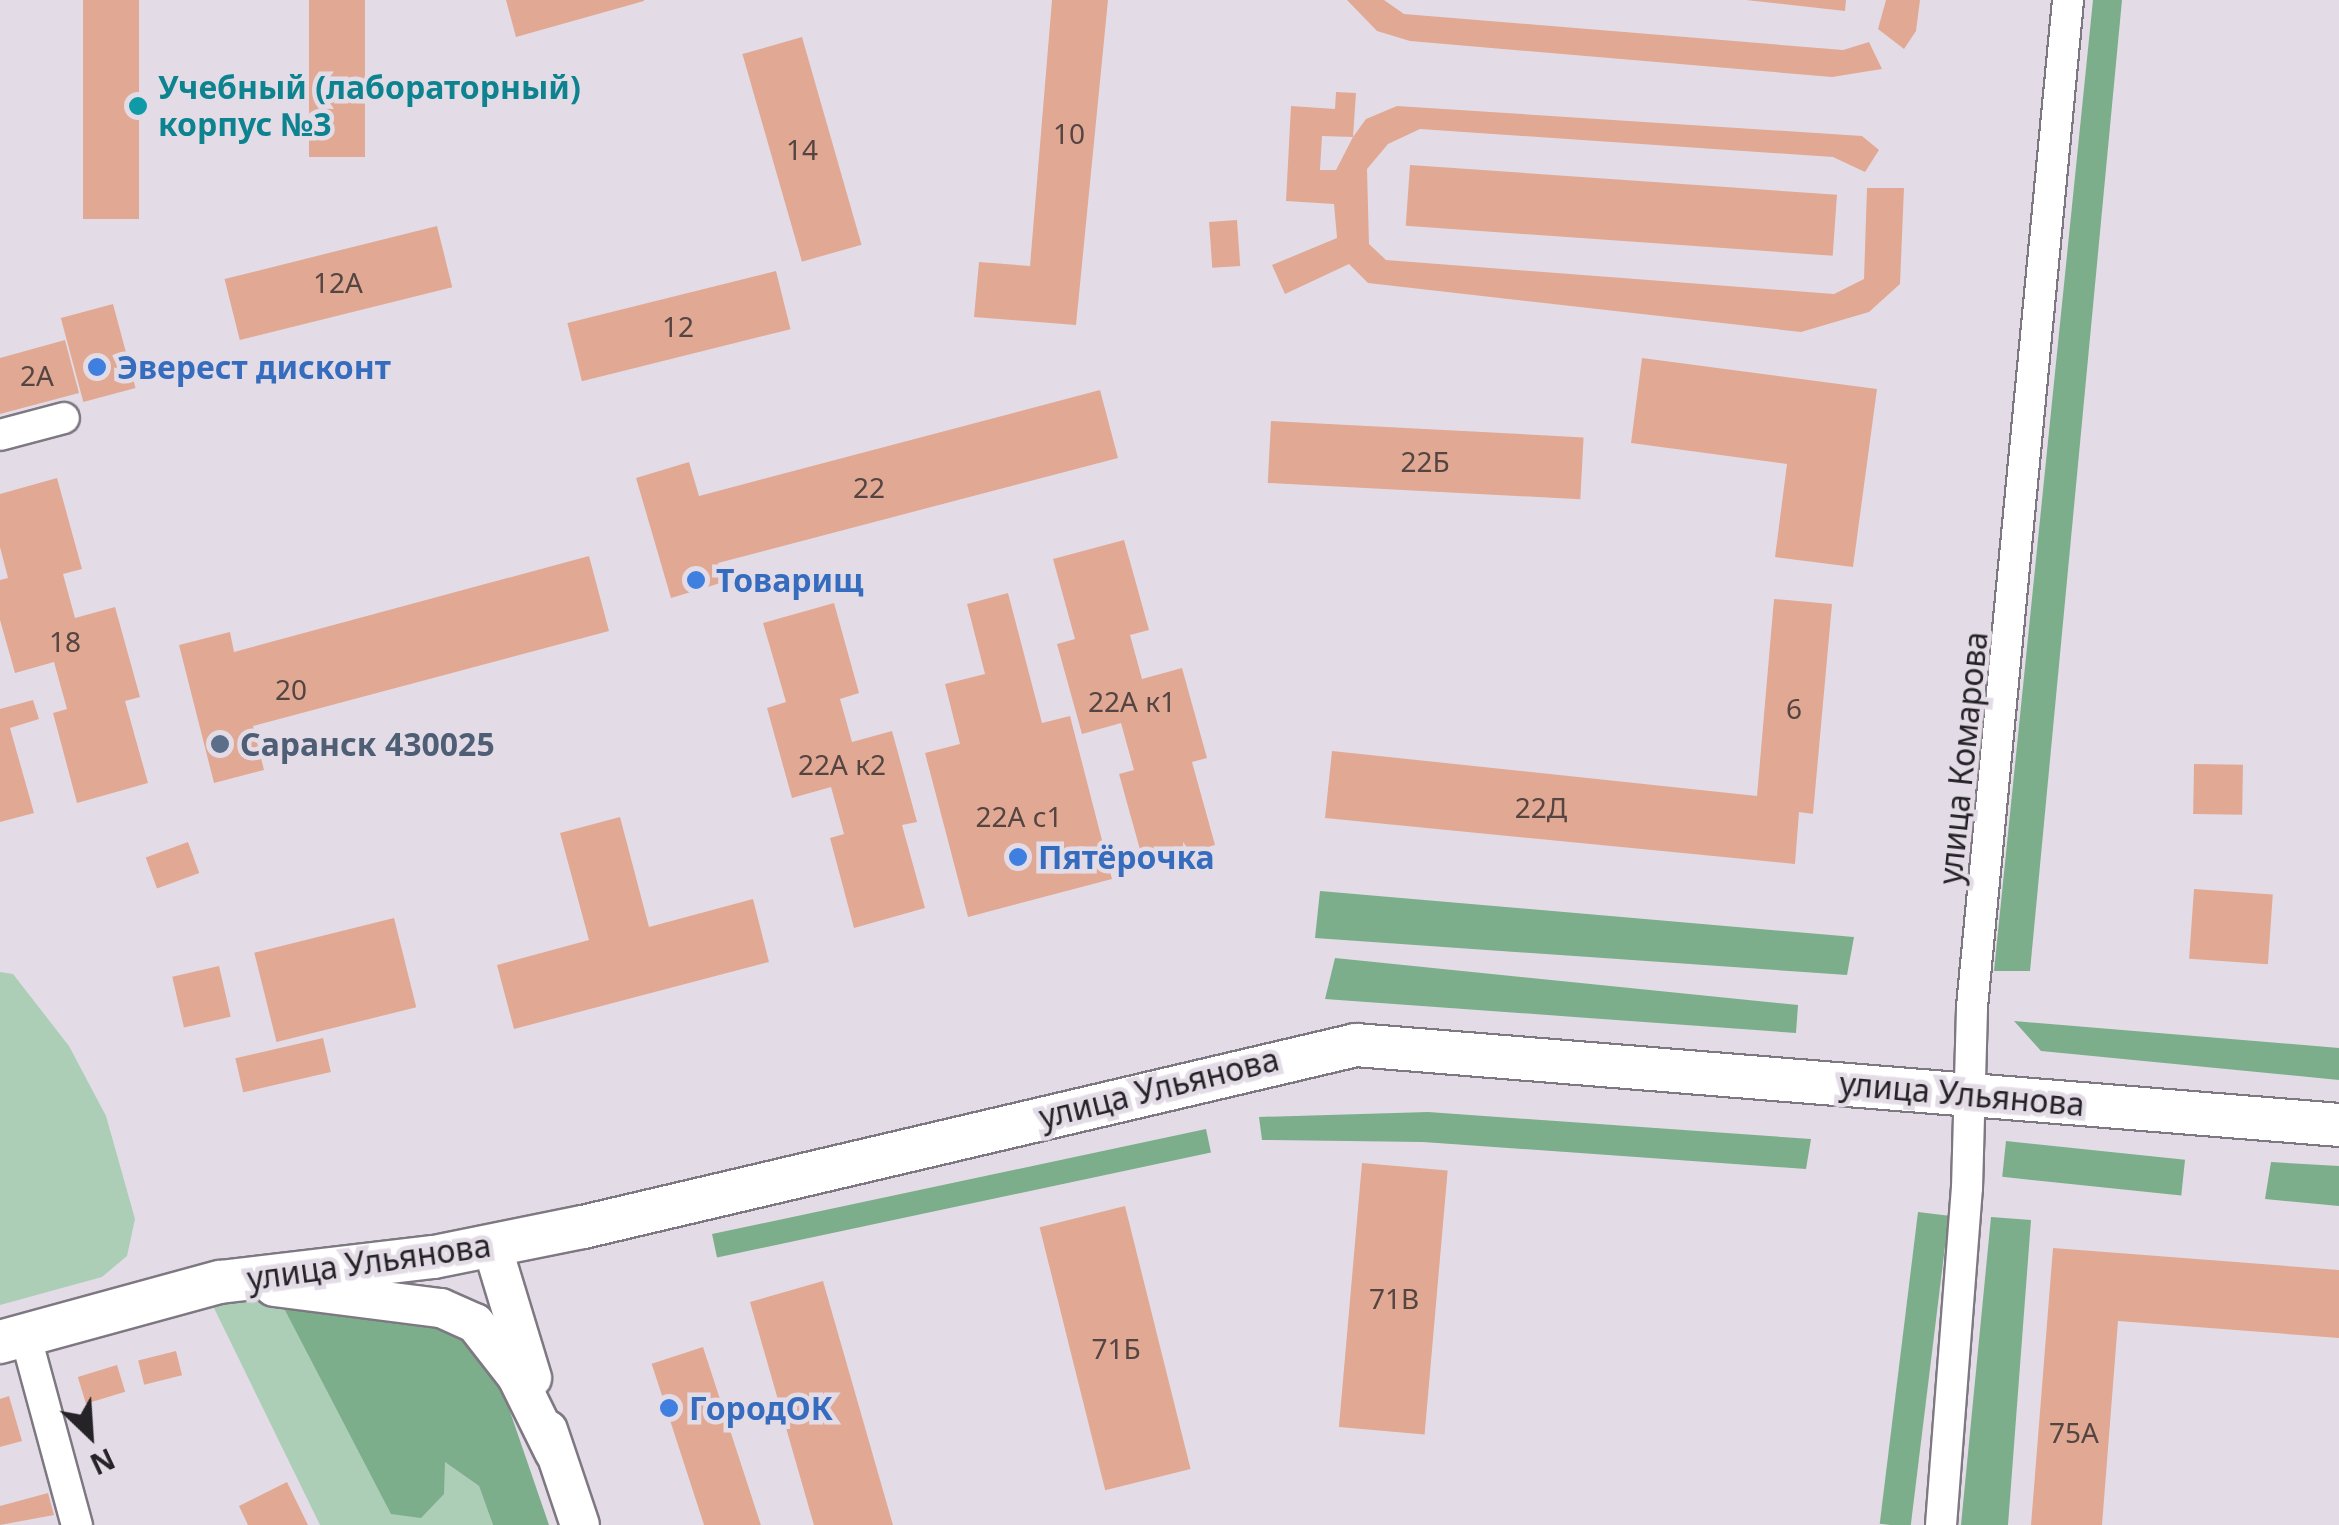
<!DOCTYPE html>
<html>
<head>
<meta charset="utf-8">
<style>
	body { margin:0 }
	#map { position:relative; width:2339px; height:1525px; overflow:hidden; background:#e3dce7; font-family:"Noto Sans",sans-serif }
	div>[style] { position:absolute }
	.green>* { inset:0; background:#acceb6 }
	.forest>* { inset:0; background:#7cae8b; transform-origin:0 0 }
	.building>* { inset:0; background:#e1a993; transform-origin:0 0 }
	.roads { filter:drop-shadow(2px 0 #7e7882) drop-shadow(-2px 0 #7e7882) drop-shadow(0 2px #7e7882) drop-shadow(0 -2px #7e7882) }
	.minor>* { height:30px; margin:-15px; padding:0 15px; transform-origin:15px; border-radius:15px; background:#fff }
	.tertiary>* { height:38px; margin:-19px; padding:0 19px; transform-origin:19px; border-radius:19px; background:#fff }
	.secondary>* { height:42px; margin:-21px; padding:0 21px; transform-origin:21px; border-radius:21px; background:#fff }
	.dots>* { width:28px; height:28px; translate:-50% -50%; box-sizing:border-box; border:5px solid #e3dce7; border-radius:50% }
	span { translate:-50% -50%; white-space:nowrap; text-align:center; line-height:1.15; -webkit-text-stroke:9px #e3dce7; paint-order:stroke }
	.number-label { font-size:28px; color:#544442 }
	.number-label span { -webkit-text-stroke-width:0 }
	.culture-label { font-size:32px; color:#0d838f; font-weight:700 }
	.left { translate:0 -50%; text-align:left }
	.shop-label { font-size:32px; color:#366cbe; font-weight:700 }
	.service-label { font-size:32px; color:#4e5e75; font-weight:700 }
	.street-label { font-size:32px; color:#252327 }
	.north { position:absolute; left:40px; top:1385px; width:100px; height:100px; -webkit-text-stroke:8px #e3dce7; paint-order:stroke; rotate:155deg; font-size:28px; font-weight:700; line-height:40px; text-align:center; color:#252327 }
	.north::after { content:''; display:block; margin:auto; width:35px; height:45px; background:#252327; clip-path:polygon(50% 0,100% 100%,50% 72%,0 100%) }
</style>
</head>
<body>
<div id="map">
	<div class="green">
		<div style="clip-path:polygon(0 972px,13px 974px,69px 1046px,106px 1116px,135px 1219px,127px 1256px,102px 1277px,0 1305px)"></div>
		<div style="clip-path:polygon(275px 1291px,444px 1461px,479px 1486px,493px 1525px,320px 1525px,212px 1304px)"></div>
	</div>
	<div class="forest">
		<div style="clip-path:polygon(2093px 0,2122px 0,2030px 971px,1994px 971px)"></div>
		<div style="clip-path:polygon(1320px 891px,1854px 937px,1847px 975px,1315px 938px)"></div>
		<div style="clip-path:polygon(1335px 958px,1798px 1005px,1796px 1033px,1325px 999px)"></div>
		<div style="clip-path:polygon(2014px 1021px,2339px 1048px,2339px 1080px,2041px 1051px)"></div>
		<div style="clip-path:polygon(1428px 1112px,1811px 1139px,1806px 1169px,1423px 1142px,1262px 1140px,1259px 1117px)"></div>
		<div style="left:1206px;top:1129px;width:24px;height:505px;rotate:78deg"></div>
		<div style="left:2006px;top:1141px;width:180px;height:36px;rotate:6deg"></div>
		<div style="clip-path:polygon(2271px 1162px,2339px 1166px,2339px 1206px,2265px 1199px)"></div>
		<div style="left:1918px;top:1212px;width:31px;height:314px;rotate:7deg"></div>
		<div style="clip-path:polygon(1991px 1217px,2031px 1220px,2008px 1525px,1961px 1525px)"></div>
		<div style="clip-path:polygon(275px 1291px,451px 1321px,495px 1368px,549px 1525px,493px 1525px,479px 1486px,445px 1462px,444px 1494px,421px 1518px,391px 1514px)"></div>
	</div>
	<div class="building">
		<div style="left:83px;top:0;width:56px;height:219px"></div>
		<div style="left:309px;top:0;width:56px;height:157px"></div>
		<div style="clip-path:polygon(506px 0,644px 0,644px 1px,516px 37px)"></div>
		<div style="clip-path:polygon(1052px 0,1108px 0,1076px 325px,974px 317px,979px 262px,1030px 266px)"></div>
		<div style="clip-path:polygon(1347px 0,1384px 0,1404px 14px,1843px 50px,1869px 42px,1882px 69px,1832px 77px,1410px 41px,1377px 31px)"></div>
		<div style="clip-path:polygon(1746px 0,1846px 0,1845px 11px)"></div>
		<div style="clip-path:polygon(1886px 0,1920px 0,1916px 31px,1904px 49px,1878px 29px)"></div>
		<div style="left:802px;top:37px;width:216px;height:62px;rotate:74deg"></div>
		<div style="clip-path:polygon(evenodd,1336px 92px,1356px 93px,1353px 137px,1366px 119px,1397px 106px,1862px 136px,1879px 150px,1865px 172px,1833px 157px,1420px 129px,1388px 144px,1367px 169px,1369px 244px,1386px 260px,1834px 294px,1864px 279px,1867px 188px,1904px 188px,1900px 284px,1869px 312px,1801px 332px,1368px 283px,1349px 264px,1285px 294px,1272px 265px,1337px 238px,1334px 204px,1286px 201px,1291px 106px,1335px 109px,1336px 92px,1322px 136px,1353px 137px,1336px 170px,1320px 170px,1322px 136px)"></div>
		<div style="left:1410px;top:165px;width:428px;height:61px;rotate:4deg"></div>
		<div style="left:1237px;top:220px;width:46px;height:28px;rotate:86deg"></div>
		<div style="left:437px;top:226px;width:63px;height:219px;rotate:76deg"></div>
		<div style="left:776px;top:271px;width:60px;height:215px;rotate:76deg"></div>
		<div style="left:113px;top:304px;width:87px;height:54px;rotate:75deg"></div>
		<div style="clip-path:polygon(65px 340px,79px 393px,0 414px,0 358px)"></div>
		<div style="clip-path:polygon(1642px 358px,1877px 389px,1853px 567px,1775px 557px,1787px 464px,1631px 443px)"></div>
		<div style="clip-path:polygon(1100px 390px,1118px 458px,718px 563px,724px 582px,671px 598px,636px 478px,689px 462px,699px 496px)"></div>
		<div style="left:1271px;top:421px;width:313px;height:62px;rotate:3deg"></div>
		<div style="clip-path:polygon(57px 478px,82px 569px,63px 574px,75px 618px,115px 607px,140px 697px,125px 701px,148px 783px,77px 803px,53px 713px,67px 709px,54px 662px,15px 673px,0 620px,0 580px,8px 578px,0 547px,0 494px)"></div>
		<div style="clip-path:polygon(1124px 540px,1149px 630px,1130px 635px,1142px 679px,1182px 668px,1207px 758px,1192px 762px,1215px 845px,1144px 864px,1119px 774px,1134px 770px,1121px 723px,1082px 734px,1057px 644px,1075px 639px,1053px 559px)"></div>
		<div style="clip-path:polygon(589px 556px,609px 631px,253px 726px,264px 770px,214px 783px,179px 645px,230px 632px,234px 652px)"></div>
		<div style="clip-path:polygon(1008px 593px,1042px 723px,1070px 716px,1112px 879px,968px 917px,925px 753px,960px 744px,945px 684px,985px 674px,967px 604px)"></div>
		<div style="clip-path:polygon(1774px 599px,1832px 604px,1813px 814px,1799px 812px,1795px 864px,1325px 818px,1332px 751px,1757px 796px)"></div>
		<div style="clip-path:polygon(834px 603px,859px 693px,840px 699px,852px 742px,892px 731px,917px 822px,902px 825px,925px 908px,854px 928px,830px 838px,844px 834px,831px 787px,792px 798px,767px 708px,786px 702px,763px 623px)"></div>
		<div style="clip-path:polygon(33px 700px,39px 719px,10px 728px,34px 813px,0 822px,0 709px)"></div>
		<div style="left:2194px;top:764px;width:49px;height:50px;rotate:1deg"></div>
		<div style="clip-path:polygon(620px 817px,649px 927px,753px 899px,769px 962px,514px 1029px,497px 965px,589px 940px,560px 833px)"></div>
		<div style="left:188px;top:842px;width:33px;height:45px;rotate:70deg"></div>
		<div style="left:2194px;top:889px;width:79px;height:70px;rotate:4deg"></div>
		<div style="left:394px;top:918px;width:92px;height:144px;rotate:76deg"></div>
		<div style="left:219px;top:966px;width:52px;height:48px;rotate:77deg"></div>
		<div style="left:323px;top:1038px;width:35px;height:90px;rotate:77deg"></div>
		<div style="left:1362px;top:1163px;width:86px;height:265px;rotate:5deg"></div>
		<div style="left:1125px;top:1206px;width:271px;height:88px;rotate:76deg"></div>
		<div style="clip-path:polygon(2053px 1248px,2339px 1270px,2339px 1338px,2118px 1321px,2102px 1525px,2031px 1525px)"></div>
		<div style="left:823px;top:1281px;width:254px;height:76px;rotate:74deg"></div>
		<div style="left:703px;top:1347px;width:188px;height:54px;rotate:72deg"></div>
		<div style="left:176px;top:1351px;width:25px;height:39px;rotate:76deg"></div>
		<div style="left:117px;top:1365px;width:28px;height:41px;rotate:73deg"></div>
		<div style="clip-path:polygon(9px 1396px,22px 1441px,0 1447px,0 1399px)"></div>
		<div style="clip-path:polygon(287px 1482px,308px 1525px,248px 1525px,239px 1506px)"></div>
		<div style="clip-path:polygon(48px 1493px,54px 1515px,0 1525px,0 1506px)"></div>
	</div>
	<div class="roads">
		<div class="minor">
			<div style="left:0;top:435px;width:66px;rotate:-14.9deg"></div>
			<div style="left:25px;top:1334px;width:198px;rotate:74.8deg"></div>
			<div style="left:1941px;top:1525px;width:338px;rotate:-85.6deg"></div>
			<div style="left:1967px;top:1188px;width:181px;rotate:-88.4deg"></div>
			<div style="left:1972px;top:1007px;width:1012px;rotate:-84.55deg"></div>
		</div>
		<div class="tertiary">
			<div style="left:492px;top:1246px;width:138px;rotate:73.1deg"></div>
			<div style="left:274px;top:1287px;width:168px;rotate:7.2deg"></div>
			<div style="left:441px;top:1308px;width:37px;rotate:24deg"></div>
			<div style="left:475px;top:1323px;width:68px;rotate:52.1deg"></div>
			<div style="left:517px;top:1377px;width:84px;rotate:63.7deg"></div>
			<div style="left:548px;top:1430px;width:100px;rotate:71.4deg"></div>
		</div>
		<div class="secondary">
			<div style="left:0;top:1342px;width:228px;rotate:-15.3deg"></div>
			<div style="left:220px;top:1282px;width:215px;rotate:-6.7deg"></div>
			<div style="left:434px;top:1257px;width:152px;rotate:-11.4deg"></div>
			<div style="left:583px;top:1227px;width:794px;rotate:-13.25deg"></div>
			<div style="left:1356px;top:1045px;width:986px;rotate:4.65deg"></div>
		</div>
	</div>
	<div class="dots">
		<div style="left:138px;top:106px;background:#0f9aa8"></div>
		<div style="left:97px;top:367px;background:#3f7fe0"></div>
		<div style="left:696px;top:580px;background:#3f7fe0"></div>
		<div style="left:220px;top:744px;background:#5c6f8a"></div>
		<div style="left:1018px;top:857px;background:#3f7fe0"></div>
		<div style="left:669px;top:1408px;background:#3f7fe0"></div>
	</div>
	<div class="number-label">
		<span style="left:1069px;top:133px">10</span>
		<span style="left:802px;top:149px">14</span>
		<span style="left:338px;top:282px">12А</span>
		<span style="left:678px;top:326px">12</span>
		<span style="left:37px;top:375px">2А</span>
		<span style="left:1425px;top:461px">22Б</span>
		<span style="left:869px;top:487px">22</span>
		<span style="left:65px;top:641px">18</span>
		<span style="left:291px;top:689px">20</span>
		<span style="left:1132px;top:701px">22А к1</span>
		<span style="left:1794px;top:708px">6</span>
		<span style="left:842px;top:764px">22А к2</span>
		<span style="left:1541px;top:807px">22Д</span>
		<span style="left:1019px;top:816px">22А с1</span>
		<span style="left:1394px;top:1298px">71В</span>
		<span style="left:1116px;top:1348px">71Б</span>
		<span style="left:2074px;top:1432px">75А</span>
	</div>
	<div class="culture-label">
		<span class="left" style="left:158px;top:106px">Учебный (лабораторный)<br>корпус №3</span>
	</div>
	<div class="shop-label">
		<span class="left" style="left:117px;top:367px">Эверест дисконт</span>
		<span class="left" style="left:716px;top:580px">Товарищ</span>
		<span class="left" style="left:1038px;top:857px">Пятёрочка</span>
		<span class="left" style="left:689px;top:1408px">ГородОК</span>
	</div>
	<div class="service-label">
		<span class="left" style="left:240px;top:744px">Саранск 430025</span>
	</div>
	<div class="street-label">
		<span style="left:1963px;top:758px;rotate:-84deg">улица Комарова</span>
		<span style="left:1159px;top:1088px;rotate:-14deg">улица Ульянова</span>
		<span style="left:1962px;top:1094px;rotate:5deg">улица Ульянова</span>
		<span style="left:369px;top:1262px;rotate:-8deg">улица Ульянова</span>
	</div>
	<div class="north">N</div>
</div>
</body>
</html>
